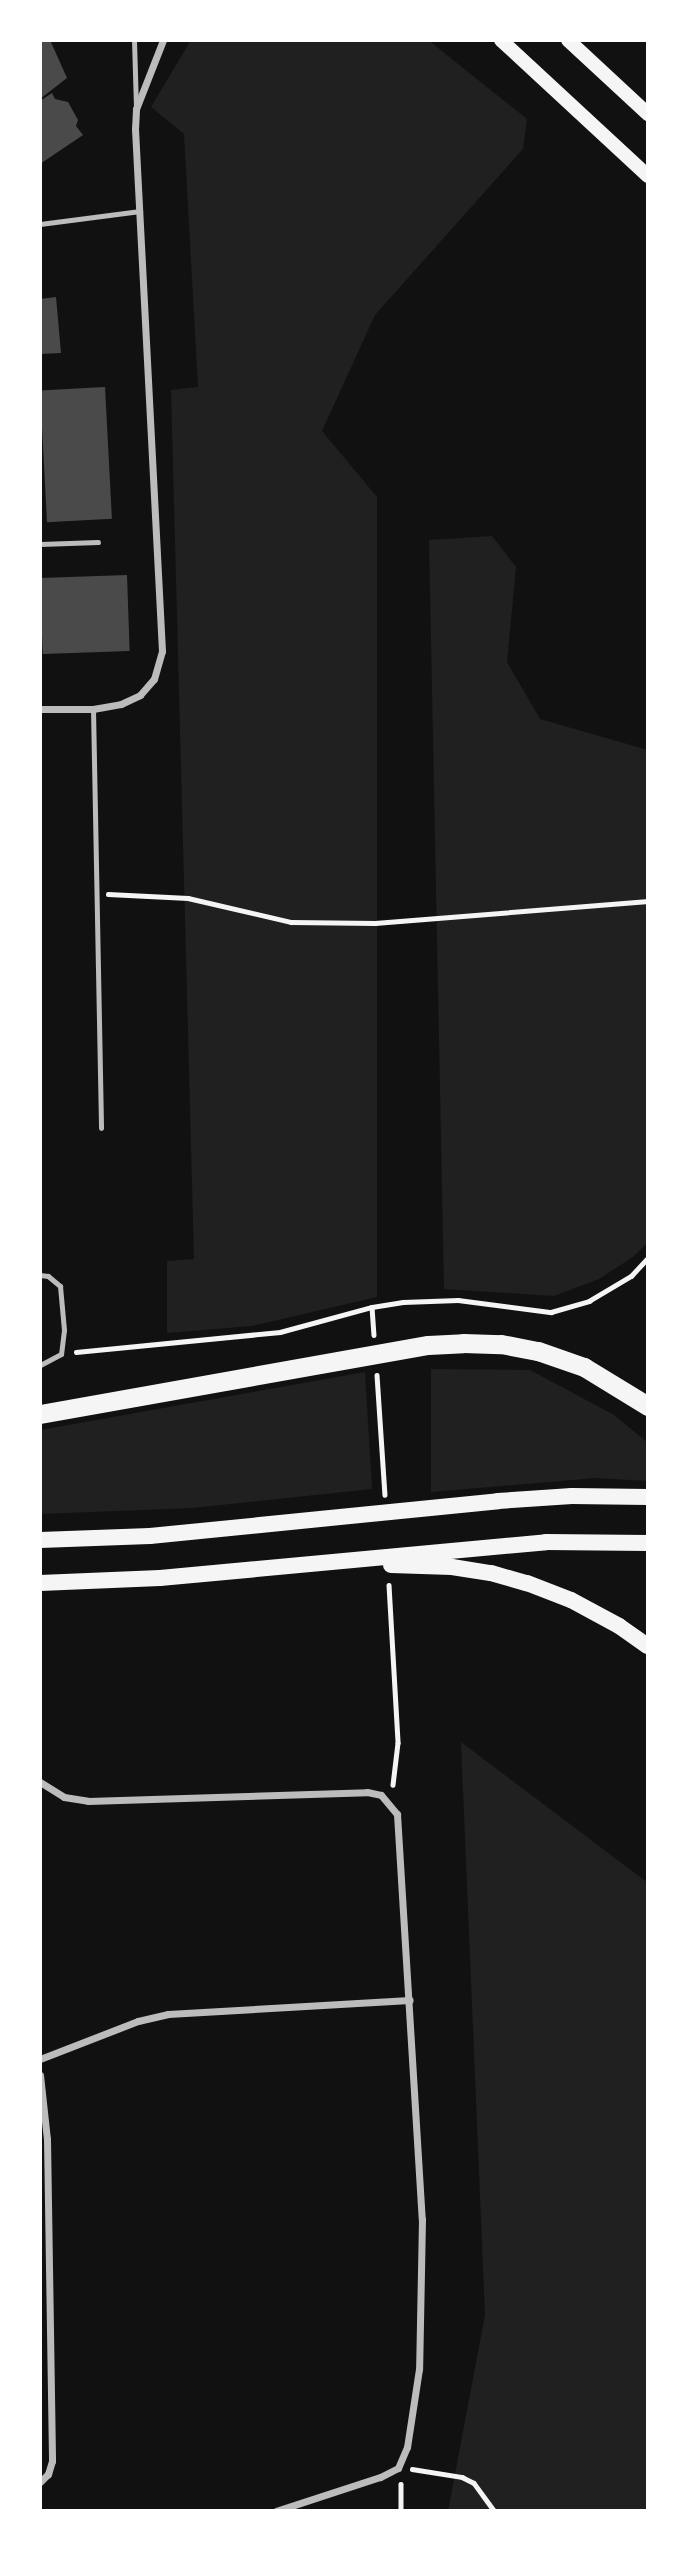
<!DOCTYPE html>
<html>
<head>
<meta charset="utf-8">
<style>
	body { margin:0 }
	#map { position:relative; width:688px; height:2551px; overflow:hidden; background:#111; font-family:"DejaVu Sans",sans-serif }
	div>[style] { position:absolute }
	.green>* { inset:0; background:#202020 }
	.building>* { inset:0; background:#4a4a4a; transform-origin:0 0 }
	.path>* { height:4.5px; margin:-2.25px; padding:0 2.25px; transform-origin:2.25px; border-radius:2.25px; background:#f5f5f5 }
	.service>* { height:5px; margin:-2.5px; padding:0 2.5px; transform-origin:2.5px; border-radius:2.5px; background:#bcbcbc }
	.minor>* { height:7px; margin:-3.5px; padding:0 3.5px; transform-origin:3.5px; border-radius:3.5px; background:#bcbcbc }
	.secondary>* { height:14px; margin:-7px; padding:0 7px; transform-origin:7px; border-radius:7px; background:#f5f5f5 }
	.primary>* { height:16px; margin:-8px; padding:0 8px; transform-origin:8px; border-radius:8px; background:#f5f5f5 }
	.motorway>* { height:19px; margin:-9.5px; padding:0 9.5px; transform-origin:9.5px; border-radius:9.5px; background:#f5f5f5 }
	span { translate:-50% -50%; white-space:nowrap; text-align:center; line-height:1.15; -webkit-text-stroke:7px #fff; paint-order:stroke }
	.frame { position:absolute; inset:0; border:42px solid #fff; pointer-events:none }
</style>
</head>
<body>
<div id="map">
	<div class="green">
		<div style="clip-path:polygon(191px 40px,428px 40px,527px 119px,523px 149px,375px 315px,322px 431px,377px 497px,377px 1297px,252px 1326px,167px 1333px,167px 1261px,194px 1259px,171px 390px,198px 387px,184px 134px,151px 107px)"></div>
		<div style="clip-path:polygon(492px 536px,516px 567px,507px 662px,540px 719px,648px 750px,648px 1242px,633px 1257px,599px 1279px,554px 1296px,444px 1289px,429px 540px)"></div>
		<div style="clip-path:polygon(431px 1369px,530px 1370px,614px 1415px,648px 1443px,648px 1481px,596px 1478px,431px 1492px)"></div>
		<div style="clip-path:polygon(365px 1372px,372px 1489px,193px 1508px,40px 1514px,40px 1430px)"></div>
		<div style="clip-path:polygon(461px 1742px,648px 1883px,648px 2511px,448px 2511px,485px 2315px)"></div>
	</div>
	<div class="building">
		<div style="clip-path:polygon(40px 40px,50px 40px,67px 78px,40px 99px)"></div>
		<div style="clip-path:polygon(52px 93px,55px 99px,68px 102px,78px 120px,76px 126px,83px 135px,40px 164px,40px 101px)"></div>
		<div style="clip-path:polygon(56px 297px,61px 353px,40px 354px,40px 299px)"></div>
		<div style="left:105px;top:387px;width:132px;height:65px;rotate:87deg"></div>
		<div style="left:127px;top:575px;width:76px;height:87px;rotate:88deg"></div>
	</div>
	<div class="path">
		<div style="left:108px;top:894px;width:80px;rotate:2.9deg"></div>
		<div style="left:188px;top:898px;width:106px;rotate:13.1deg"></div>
		<div style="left:291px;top:922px;width:84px;rotate:0.7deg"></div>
		<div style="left:375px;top:923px;width:274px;rotate:-4.6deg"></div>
		<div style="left:372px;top:1307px;width:28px;rotate:86deg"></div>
		<div style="left:76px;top:1352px;width:205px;rotate:-5.6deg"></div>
		<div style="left:280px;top:1332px;width:95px;rotate:-15.2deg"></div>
		<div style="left:372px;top:1307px;width:31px;rotate:-9deg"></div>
		<div style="left:403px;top:1302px;width:55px;rotate:-2.1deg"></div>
		<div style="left:458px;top:1300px;width:94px;rotate:7.4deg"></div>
		<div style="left:551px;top:1312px;width:40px;rotate:-16deg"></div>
		<div style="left:589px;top:1301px;width:49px;rotate:-30.8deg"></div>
		<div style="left:631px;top:1276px;width:25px;rotate:-47deg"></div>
		<div style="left:377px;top:1375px;width:120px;rotate:86.2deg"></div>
		<div style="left:389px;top:1585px;width:158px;rotate:86.7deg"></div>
		<div style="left:398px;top:1743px;width:42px;rotate:96.8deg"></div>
		<div style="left:412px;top:2469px;width:51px;rotate:9.1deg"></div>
		<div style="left:462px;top:2477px;width:13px;rotate:27deg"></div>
		<div style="left:474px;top:2483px;width:34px;rotate:54deg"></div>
		<div style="left:401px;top:2484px;width:27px;rotate:90deg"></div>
	</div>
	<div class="service">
		<div style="left:134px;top:40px;width:67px;rotate:88.3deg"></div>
		<div style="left:40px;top:224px;width:101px;rotate:-7.4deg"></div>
		<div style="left:40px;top:544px;width:58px;rotate:-2deg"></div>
		<div style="left:93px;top:709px;width:419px;rotate:88.9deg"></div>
		<div style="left:40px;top:1275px;width:8px;rotate:7deg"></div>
		<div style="left:48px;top:1276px;width:16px;rotate:40deg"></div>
		<div style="left:60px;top:1286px;width:44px;rotate:84.8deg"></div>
		<div style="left:64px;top:1330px;width:24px;rotate:97deg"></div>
		<div style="left:61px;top:1354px;width:24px;rotate:152deg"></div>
	</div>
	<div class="minor">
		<div style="left:40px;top:709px;width:53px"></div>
		<div style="left:93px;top:709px;width:28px;rotate:-10deg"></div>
		<div style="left:121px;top:704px;width:21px;rotate:-25deg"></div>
		<div style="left:140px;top:695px;width:21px;rotate:-49deg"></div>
		<div style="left:154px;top:679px;width:29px;rotate:-74deg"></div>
		<div style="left:162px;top:651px;width:523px;rotate:-92.96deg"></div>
		<div style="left:135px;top:129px;width:20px;rotate:-87deg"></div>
		<div style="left:136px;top:109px;width:74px;rotate:-68.6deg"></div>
		<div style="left:40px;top:1782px;width:28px;rotate:32deg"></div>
		<div style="left:64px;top:1797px;width:24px;rotate:9deg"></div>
		<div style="left:88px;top:1801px;width:279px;rotate:-1.8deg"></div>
		<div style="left:367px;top:1792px;width:14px;rotate:12deg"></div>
		<div style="left:381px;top:1795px;width:25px;rotate:50deg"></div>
		<div style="left:397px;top:1814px;width:406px;rotate:86.5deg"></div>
		<div style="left:422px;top:2219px;width:150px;rotate:91.1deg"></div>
		<div style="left:419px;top:2369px;width:79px;rotate:98.7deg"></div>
		<div style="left:407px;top:2447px;width:23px;rotate:113deg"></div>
		<div style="left:398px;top:2468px;width:20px;rotate:153deg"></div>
		<div style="left:380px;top:2477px;width:109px;rotate:161.9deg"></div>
		<div style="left:40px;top:2059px;width:105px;rotate:-21.2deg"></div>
		<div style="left:138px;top:2021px;width:31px;rotate:-13deg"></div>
		<div style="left:168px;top:2014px;width:242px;rotate:-3.3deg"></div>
		<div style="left:40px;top:2075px;width:64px;rotate:83.8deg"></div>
		<div style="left:47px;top:2139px;width:322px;rotate:89.1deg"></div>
		<div style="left:52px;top:2461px;width:14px;rotate:107deg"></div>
		<div style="left:48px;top:2474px;width:11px;rotate:135deg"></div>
	</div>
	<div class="secondary">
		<div style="left:501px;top:40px;width:200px;rotate:42.8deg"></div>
		<div style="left:568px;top:40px;width:109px;rotate:42.8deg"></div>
	</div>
	<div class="primary">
		<div style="left:40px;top:1540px;width:110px;rotate:-2.1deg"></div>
		<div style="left:150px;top:1536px;width:350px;rotate:-5.7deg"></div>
		<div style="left:498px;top:1501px;width:74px;rotate:-3.9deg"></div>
		<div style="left:572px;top:1496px;width:76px;rotate:0.8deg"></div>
		<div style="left:391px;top:1565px;width:61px;rotate:1.9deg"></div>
		<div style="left:452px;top:1567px;width:39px;rotate:9deg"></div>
		<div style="left:491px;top:1573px;width:37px;rotate:16deg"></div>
		<div style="left:527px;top:1583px;width:47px;rotate:21.1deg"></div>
		<div style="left:571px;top:1600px;width:55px;rotate:28.4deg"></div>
		<div style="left:619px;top:1626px;width:35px;rotate:35deg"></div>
		<div style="left:40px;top:1583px;width:120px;rotate:-2.4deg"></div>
		<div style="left:160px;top:1578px;width:388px;rotate:-5.3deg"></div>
		<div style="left:546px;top:1542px;width:102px;rotate:0.6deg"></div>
	</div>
	<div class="motorway">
		<div style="left:40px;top:1414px;width:394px;rotate:-10.1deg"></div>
		<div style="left:428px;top:1345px;width:35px;rotate:-3deg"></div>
		<div style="left:463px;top:1343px;width:38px;rotate:2deg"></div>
		<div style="left:501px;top:1344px;width:38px;rotate:11deg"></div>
		<div style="left:538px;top:1351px;width:49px;rotate:19.2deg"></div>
		<div style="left:584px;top:1367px;width:75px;rotate:31.4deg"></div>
	</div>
	<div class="frame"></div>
</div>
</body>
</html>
